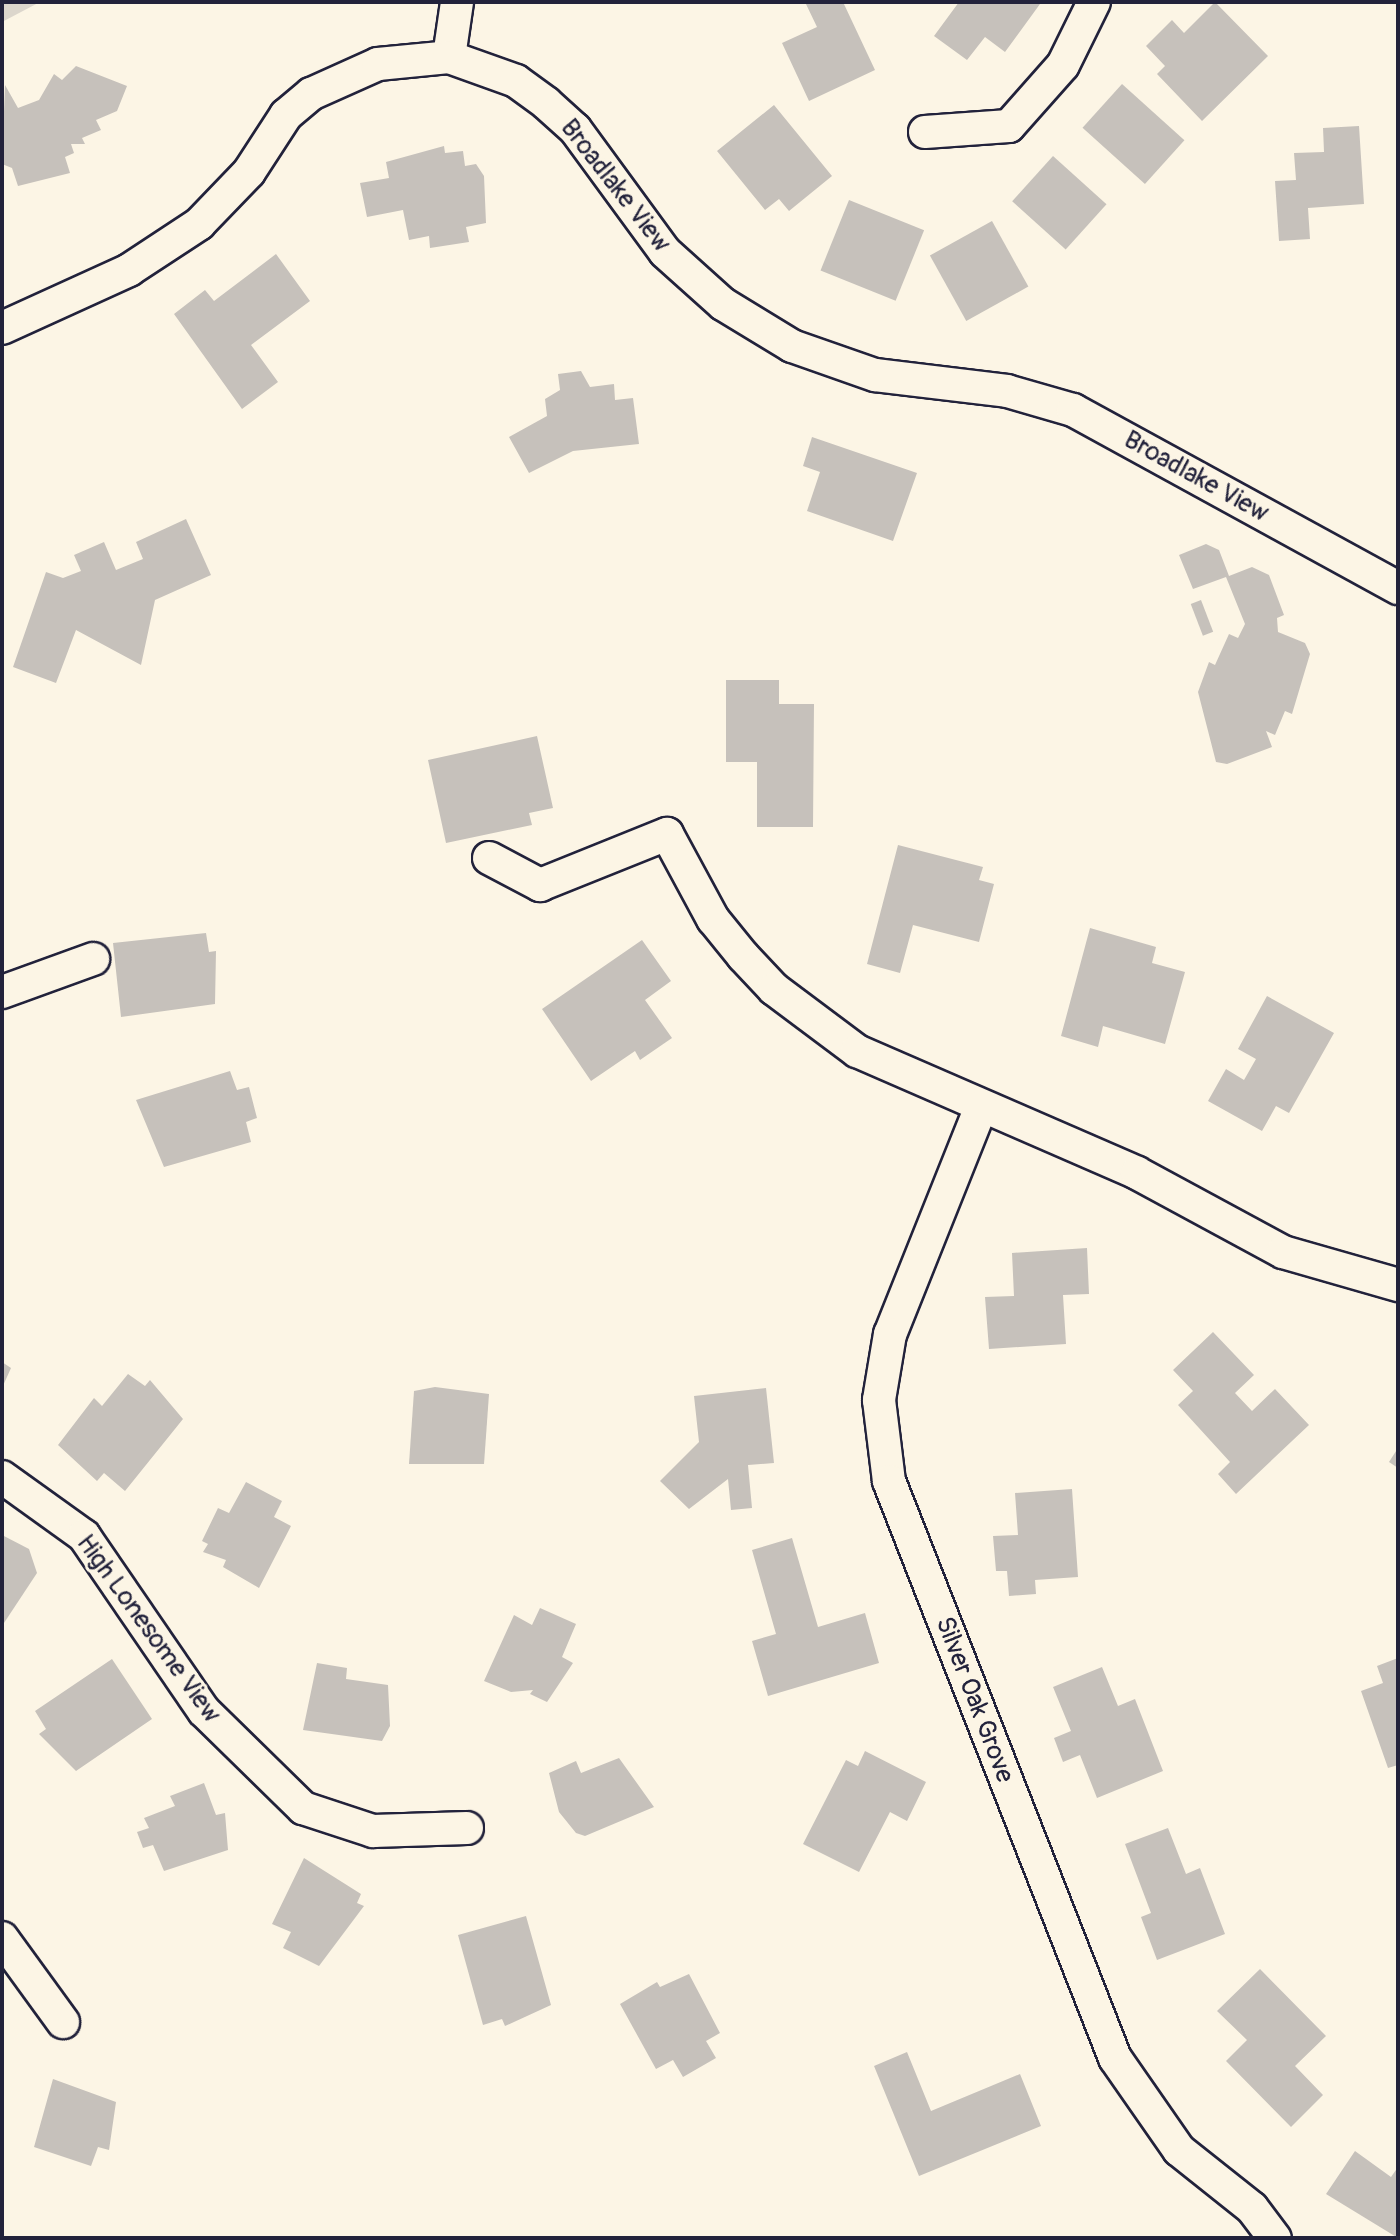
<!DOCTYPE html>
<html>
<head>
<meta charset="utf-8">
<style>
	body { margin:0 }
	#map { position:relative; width:1400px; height:2240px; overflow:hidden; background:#fcf5e5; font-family:Pangolin,sans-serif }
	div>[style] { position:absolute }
	.green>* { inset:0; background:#dcd6cc }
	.building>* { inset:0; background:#c6c1bb; transform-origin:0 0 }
	.roads { filter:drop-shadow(2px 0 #22223b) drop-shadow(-2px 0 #22223b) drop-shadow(0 2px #22223b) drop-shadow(0 -2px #22223b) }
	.minor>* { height:32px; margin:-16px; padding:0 16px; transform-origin:16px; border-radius:16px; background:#fcf5e5 }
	span { translate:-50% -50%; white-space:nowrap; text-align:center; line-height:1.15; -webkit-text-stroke:6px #fcf5e5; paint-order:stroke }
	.street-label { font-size:26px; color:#22223b }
	.frame { position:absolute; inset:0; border:4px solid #22223b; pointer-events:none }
</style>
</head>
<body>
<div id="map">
	<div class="green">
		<div style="clip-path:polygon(2px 2px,40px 2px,2px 22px)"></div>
	</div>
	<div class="building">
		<div style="clip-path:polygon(805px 2px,843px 2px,875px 70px,809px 101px,782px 43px,817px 27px)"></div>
		<div style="clip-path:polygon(959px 2px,1037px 2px,1040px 4px,1005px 52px,985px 37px,967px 60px,934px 36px)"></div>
		<div style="clip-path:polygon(1215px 2px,1268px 56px,1202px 121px,1157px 74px,1165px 66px,1146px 46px,1172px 20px,1184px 33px)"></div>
		<div style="clip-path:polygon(76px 66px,127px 86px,117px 111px,96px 120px,101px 130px,82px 138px,85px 144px,71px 144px,74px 153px,65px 157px,70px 173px,18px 186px,12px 168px,2px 164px,5px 85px,18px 108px,39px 100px,54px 74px,62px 80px)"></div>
		<div style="left:1122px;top:84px;width:84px;height:59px;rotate:42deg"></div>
		<div style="clip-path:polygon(774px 105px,832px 176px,789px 211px,779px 199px,765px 210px,717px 151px)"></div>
		<div style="clip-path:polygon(1359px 126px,1364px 204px,1308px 208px,1310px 239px,1279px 241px,1275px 181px,1296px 180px,1294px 153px,1324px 152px,1323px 128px)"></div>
		<div style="clip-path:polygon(444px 146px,445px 153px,463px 151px,465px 166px,476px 164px,484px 176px,486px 223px,466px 227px,469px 242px,430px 248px,429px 236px,409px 240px,403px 210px,367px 217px,360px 183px,389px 178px,386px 162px)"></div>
		<div style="left:1053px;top:156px;width:72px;height:61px;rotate:42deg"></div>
		<div style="left:849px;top:200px;width:81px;height:76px;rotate:22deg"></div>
		<div style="left:992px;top:221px;width:75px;height:71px;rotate:61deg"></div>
		<div style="clip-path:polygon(276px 254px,310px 301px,251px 345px,278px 382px,242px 409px,174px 314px,205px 290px,214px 301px)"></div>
		<div style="clip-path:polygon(581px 371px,590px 387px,614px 384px,615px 400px,633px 398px,639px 444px,573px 451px,529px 473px,509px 437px,547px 416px,545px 399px,560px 390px,558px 374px)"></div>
		<div style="clip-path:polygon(812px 437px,917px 473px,893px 541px,807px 511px,820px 472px,803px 466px)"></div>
		<div style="clip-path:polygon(186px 519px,211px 575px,155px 600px,141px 665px,76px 630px,56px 683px,13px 667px,46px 572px,63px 578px,81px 571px,74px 555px,104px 542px,116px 570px,143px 559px,136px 542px)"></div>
		<div style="clip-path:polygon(1206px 544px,1219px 550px,1229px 576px,1252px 567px,1269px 575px,1284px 615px,1277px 618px,1278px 632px,1305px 643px,1310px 654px,1292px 714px,1285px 711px,1275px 735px,1266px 731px,1272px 747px,1227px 764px,1216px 762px,1198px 692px,1209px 662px,1215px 665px,1229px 634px,1238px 638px,1245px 624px,1226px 577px,1193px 589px,1179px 555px)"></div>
		<div style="left:1201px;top:600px;width:34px;height:11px;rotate:69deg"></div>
		<div style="clip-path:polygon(726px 680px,779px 680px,779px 704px,814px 704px,813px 827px,757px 827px,757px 762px,726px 762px)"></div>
		<div style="clip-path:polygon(537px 736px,553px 808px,529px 813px,532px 825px,446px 843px,428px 760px)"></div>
		<div style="clip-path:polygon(898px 845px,983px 867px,979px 880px,994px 884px,979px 942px,913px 925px,900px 973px,867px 964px)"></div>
		<div style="clip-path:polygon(1090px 928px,1156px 947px,1152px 963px,1185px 972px,1165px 1044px,1103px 1026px,1098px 1047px,1061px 1036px)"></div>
		<div style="clip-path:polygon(206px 933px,209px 952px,216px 951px,215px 1004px,121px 1017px,113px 943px)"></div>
		<div style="clip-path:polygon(642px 940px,671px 981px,645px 1000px,672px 1038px,640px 1060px,635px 1051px,591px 1081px,542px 1009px)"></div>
		<div style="clip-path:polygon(1267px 996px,1334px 1033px,1289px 1113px,1276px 1106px,1262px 1131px,1208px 1101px,1226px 1069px,1244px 1080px,1256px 1059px,1238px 1049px)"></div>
		<div style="clip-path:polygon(230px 1071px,237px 1090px,249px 1087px,257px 1118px,246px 1122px,251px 1142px,164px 1167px,136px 1100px)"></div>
		<div style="clip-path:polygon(1087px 1248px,1089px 1294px,1063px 1295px,1066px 1344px,989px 1349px,985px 1297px,1014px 1296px,1012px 1253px)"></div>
		<div style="clip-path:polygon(1213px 1332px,1254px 1375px,1235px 1393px,1252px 1411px,1275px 1389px,1309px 1425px,1236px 1494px,1218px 1474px,1230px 1462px,1178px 1405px,1193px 1391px,1173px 1370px)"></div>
		<div style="clip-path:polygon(2px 1362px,11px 1368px,2px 1388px)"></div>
		<div style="clip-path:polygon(128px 1374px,145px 1386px,150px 1380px,183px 1419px,125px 1491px,104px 1473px,97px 1481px,58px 1445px,94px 1398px,102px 1406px)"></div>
		<div style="clip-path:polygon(435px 1387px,489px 1394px,484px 1464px,409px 1464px,414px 1391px)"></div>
		<div style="clip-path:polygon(766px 1388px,774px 1463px,748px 1465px,752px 1508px,731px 1510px,728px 1479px,689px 1509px,660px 1481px,699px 1442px,694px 1396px)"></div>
		<div style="clip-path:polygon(1398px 1448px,1398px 1468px,1389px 1462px)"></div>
		<div style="clip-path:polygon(246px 1482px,282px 1501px,274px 1517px,291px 1526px,259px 1588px,223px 1567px,226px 1560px,203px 1552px,208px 1544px,202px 1541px,218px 1508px,229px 1513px)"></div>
		<div style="clip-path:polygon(1072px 1489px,1078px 1577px,1035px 1580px,1036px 1594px,1009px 1596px,1007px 1571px,996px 1571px,993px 1536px,1018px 1535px,1015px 1493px)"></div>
		<div style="clip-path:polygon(2px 1535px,29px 1549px,37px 1573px,2px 1626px)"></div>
		<div style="clip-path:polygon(792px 1538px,818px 1627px,865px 1613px,879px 1663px,768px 1696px,752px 1641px,776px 1634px,752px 1550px)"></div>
		<div style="clip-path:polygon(540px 1608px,576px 1624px,562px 1657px,573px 1663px,547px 1702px,530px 1694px,533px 1690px,511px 1692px,484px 1681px,514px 1615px,532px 1625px)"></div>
		<div style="clip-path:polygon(1398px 1658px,1398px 1765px,1388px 1768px,1361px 1691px,1383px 1683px,1377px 1666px)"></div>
		<div style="clip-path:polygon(112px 1659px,152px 1719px,76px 1771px,39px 1734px,46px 1729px,35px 1711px)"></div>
		<div style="clip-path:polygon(317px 1663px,347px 1668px,346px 1679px,388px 1685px,390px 1726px,382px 1741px,303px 1730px)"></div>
		<div style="clip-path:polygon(1102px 1667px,1118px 1706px,1135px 1699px,1163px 1771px,1097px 1798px,1080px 1755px,1063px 1762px,1054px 1738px,1071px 1731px,1053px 1687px)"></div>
		<div style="clip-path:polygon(865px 1751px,926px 1782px,907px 1821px,890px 1812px,859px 1872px,803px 1844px,846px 1760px,858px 1766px)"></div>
		<div style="clip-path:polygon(619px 1758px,654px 1807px,585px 1836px,576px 1833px,559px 1812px,549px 1773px,576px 1761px,581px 1773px)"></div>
		<div style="clip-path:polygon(204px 1783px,216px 1815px,225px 1813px,228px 1850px,164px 1871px,153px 1845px,143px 1848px,137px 1832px,149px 1828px,144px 1818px,175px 1806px,170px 1796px)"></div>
		<div style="clip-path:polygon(1168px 1828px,1186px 1874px,1200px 1868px,1225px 1934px,1157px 1960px,1141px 1917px,1151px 1913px,1125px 1844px)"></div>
		<div style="clip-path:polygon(304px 1858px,361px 1894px,357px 1903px,364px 1906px,319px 1966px,283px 1948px,291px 1932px,272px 1924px)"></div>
		<div style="clip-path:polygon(526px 1916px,551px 2005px,505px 2026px,502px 2019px,483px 2025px,458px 1935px)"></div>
		<div style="clip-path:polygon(1260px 1969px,1326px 2036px,1295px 2066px,1323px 2095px,1291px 2127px,1226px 2061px,1247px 2040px,1217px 2011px)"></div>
		<div style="clip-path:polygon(689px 1974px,720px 2033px,706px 2041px,716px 2058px,683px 2077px,673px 2060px,656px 2069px,620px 2004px,657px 1982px,660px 1987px)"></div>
		<div style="clip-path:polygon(907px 2052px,931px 2111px,1020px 2074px,1041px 2126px,919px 2176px,874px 2066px)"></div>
		<div style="clip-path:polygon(53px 2079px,116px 2102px,109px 2150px,98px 2147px,91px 2166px,34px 2147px)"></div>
		<div style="clip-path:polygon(1355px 2151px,1391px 2177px,1398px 2167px,1398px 2238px,1326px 2194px)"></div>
	</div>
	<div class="roads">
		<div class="minor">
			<div style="left:449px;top:57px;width:56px;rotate:-81.7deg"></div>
			<div style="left:925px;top:132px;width:84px;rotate:-4.1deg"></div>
			<div style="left:1009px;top:126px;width:81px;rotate:-48.5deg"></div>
			<div style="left:1063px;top:65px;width:70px;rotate:-63.8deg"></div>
			<div style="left:2px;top:328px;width:140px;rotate:-24.5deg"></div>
			<div style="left:129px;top:270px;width:84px;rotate:-33.3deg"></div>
			<div style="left:199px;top:224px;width:72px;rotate:-46.1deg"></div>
			<div style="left:249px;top:172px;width:68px;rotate:-57deg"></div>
			<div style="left:286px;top:115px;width:33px;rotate:-40deg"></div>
			<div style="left:311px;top:94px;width:73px;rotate:-24.1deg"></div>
			<div style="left:378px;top:64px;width:71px;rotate:-5.6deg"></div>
			<div style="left:449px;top:57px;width:71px;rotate:19.7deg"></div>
			<div style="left:516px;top:81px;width:37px;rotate:36deg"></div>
			<div style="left:546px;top:103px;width:39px;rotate:42deg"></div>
			<div style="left:575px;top:129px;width:152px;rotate:53.8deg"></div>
			<div style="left:665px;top:252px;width:78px;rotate:41.9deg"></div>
			<div style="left:723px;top:304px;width:81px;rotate:31.3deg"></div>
			<div style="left:792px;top:346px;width:88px;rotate:19.3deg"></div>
			<div style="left:875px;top:375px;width:133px;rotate:6.9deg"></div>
			<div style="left:1007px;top:391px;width:69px;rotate:16.1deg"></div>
			<div style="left:1073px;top:410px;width:371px;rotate:28.7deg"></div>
			<div style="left:489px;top:858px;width:58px;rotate:27.9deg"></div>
			<div style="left:540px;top:885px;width:137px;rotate:-21.9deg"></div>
			<div style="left:667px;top:834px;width:97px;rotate:61.6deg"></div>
			<div style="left:713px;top:919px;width:48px;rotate:51deg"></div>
			<div style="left:743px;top:956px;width:45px;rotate:46.8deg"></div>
			<div style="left:774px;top:989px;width:104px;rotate:36.8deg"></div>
			<div style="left:857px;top:1051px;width:305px;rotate:23.5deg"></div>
			<div style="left:1137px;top:1173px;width:166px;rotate:28.4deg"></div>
			<div style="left:1283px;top:1252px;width:120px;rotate:16deg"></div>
			<div style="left:2px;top:992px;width:97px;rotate:-19.9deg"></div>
			<div style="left:981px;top:1107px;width:245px;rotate:111.8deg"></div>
			<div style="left:890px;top:1334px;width:67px;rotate:99.5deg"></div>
			<div style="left:879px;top:1400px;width:82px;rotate:83deg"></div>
			<div style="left:889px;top:1481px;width:620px;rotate:68.61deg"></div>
			<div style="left:1115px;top:2058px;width:112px;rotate:55.2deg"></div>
			<div style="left:1179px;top:2150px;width:93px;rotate:38.5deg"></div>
			<div style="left:1252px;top:2208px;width:38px;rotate:53deg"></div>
			<div style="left:2px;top:1477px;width:101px;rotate:35.7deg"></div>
			<div style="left:84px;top:1536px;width:212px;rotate:55.6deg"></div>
			<div style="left:204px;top:1711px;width:139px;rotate:44.4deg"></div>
			<div style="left:303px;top:1808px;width:74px;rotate:18.2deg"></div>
			<div style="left:373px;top:1831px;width:94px;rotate:-1.8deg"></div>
			<div style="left:2px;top:1938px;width:104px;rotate:54deg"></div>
		</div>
	</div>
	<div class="street-label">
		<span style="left:615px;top:186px;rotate:52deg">Broadlake View</span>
		<span style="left:1196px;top:477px;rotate:29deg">Broadlake View</span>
		<span style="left:148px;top:1629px;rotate:54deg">High Lonesome View</span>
		<span style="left:974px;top:1700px;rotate:69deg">Silver Oak Grove</span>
	</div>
	<div class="frame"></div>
</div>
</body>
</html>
